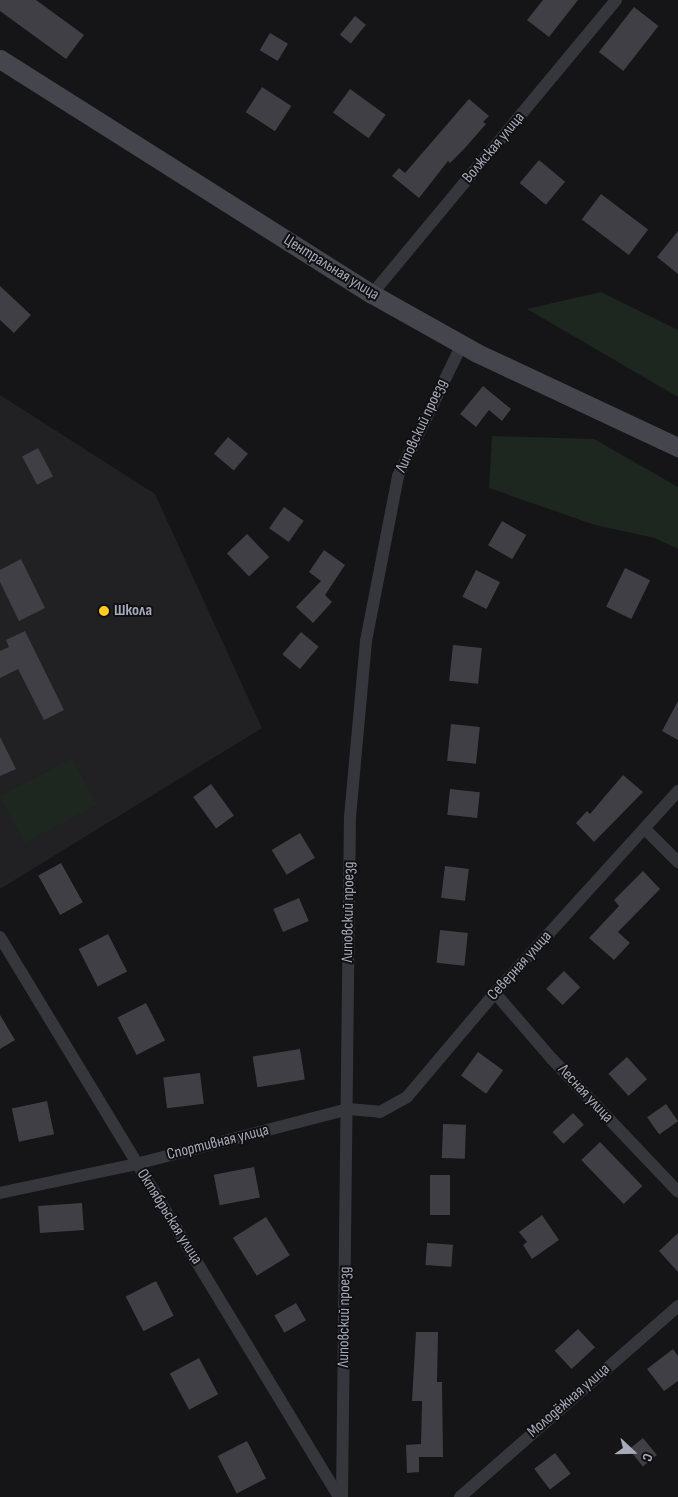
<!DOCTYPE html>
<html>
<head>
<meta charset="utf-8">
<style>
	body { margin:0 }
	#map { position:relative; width:678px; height:1497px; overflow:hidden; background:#151517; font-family:"Sofia Sans Condensed",sans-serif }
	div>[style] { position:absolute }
	.built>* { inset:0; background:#212124 }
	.green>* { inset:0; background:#1d261f; transform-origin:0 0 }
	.building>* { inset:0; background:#3f3f45; transform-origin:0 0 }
	.minor>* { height:12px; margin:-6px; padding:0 6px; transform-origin:6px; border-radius:6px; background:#36363d }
	.secondary>* { height:19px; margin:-9.5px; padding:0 9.5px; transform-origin:9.5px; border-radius:9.5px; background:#44454d }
	.dots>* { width:14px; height:14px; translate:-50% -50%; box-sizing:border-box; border:2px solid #101012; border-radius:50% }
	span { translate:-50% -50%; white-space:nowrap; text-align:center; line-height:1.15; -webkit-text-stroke:4px #101012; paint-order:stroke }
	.street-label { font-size:16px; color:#a6aab9 }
	.poi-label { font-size:16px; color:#a6aab9; font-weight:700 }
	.left { translate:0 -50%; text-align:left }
	.north { position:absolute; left:608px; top:1427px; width:50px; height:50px; -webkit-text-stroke:4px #101012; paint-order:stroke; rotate:111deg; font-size:14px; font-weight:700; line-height:20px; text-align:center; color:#a6aab9 }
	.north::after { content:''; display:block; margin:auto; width:18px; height:22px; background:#a6aab9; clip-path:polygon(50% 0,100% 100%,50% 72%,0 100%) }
</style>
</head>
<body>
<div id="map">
	<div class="built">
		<div style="clip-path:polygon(0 395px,155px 494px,262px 728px,0 889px)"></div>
	</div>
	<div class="green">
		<div style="clip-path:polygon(601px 292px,678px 330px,678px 397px,527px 309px)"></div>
		<div style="clip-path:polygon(492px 436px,594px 439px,678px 487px,678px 549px,655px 538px,595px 525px,489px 488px)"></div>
		<div style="left:72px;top:758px;width:53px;height:82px;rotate:62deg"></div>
	</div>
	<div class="building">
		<div style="clip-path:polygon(0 0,36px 0,84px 35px,66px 59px,0 11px)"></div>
		<div style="clip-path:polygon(543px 0,578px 0,549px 37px,527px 20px)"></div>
		<div style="left:634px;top:7px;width:31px;height:57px;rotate:38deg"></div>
		<div style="left:355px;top:16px;width:14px;height:24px;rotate:39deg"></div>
		<div style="left:270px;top:33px;width:21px;height:20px;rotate:31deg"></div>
		<div style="left:262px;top:87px;width:35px;height:30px;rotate:33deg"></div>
		<div style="left:350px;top:89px;width:44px;height:29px;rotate:36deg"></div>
		<div style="clip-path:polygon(469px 99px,489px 116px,483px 122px,486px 124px,464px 149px,450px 163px,448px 161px,419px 198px,392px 176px,399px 168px,405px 173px)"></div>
		<div style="left:539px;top:160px;width:34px;height:30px;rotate:40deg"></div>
		<div style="left:601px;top:194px;width:59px;height:32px;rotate:37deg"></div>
		<div style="clip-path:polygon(678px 231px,678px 274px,657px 257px)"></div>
		<div style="clip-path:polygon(0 286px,31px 315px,14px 333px,0 320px)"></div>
		<div style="clip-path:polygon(483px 386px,511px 409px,502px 421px,489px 410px,476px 427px,460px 414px)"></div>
		<div style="left:228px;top:437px;width:26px;height:22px;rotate:40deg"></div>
		<div style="left:38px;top:448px;width:32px;height:18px;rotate:62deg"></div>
		<div style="left:284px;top:507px;width:24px;height:26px;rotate:35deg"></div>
		<div style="left:502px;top:521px;width:28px;height:28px;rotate:30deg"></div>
		<div style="left:247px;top:534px;width:32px;height:28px;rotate:46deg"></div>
		<div style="clip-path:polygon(324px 550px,345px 565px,325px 595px,332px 602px,313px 623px,296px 607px,321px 581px,309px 572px)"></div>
		<div style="clip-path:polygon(21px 559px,45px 608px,19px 621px,0 582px,0 570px)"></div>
		<div style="left:625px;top:568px;width:28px;height:43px;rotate:26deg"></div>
		<div style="left:476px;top:570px;width:27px;height:30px;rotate:27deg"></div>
		<div style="clip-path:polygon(25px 631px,64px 710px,44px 720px,18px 669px,0 678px,0 651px,9px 647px,6px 640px)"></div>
		<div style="left:301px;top:632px;width:23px;height:29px;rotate:40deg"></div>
		<div style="left:453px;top:645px;width:29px;height:36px;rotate:6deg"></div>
		<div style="clip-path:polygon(678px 701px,678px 740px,662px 731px)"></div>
		<div style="left:451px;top:724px;width:29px;height:37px;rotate:6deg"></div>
		<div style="clip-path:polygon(0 737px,16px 769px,0 776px)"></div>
		<div style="clip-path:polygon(623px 775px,643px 792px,594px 842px,576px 823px,587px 811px,590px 814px)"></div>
		<div style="left:211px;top:784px;width:39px;height:22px;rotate:54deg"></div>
		<div style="left:450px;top:789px;width:30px;height:26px;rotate:6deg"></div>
		<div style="left:300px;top:833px;width:29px;height:33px;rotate:59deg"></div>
		<div style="left:61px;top:863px;width:45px;height:26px;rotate:61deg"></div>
		<div style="left:445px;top:866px;width:24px;height:32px;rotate:7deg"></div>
		<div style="clip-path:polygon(643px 871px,660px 889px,618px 932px,630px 943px,614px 960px,589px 938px,619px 906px,614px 900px)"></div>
		<div style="left:299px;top:898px;width:25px;height:28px;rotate:67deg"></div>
		<div style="left:440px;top:930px;width:28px;height:33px;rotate:6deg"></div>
		<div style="left:108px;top:934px;width:42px;height:33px;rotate:63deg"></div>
		<div style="left:564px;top:971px;width:23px;height:25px;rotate:45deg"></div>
		<div style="left:146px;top:1003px;width:42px;height:32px;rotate:63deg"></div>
		<div style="clip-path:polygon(0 1015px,15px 1040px,0 1049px)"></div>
		<div style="left:300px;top:1049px;width:31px;height:48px;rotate:81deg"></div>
		<div style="left:478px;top:1052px;width:31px;height:29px;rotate:36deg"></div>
		<div style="left:627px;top:1057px;width:30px;height:25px;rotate:48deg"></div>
		<div style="left:200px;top:1073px;width:31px;height:37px;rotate:83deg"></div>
		<div style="left:47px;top:1101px;width:34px;height:36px;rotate:78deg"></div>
		<div style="left:666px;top:1104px;width:21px;height:23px;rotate:55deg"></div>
		<div style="left:573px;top:1113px;width:16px;height:28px;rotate:47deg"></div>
		<div style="left:443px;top:1124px;width:23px;height:34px;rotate:2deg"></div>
		<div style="left:600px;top:1142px;width:61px;height:26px;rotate:46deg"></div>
		<div style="left:254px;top:1167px;width:31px;height:41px;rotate:79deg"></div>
		<div style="left:430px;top:1175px;width:20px;height:40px"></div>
		<div style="left:82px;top:1203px;width:27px;height:44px;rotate:86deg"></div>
		<div style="clip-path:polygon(542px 1215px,559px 1240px,532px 1259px,523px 1245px,527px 1242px,519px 1232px)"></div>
		<div style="left:266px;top:1217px;width:45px;height:39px;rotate:58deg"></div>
		<div style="clip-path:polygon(678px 1233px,678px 1272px,659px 1251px)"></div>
		<div style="left:427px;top:1243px;width:26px;height:22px;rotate:4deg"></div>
		<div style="left:156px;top:1281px;width:39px;height:34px;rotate:63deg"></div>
		<div style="left:296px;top:1303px;width:20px;height:25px;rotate:60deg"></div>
		<div style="left:578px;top:1329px;width:25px;height:32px;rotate:47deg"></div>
		<div style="clip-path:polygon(416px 1332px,438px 1332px,437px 1382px,442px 1382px,443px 1457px,419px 1457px,419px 1472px,407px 1473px,406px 1445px,421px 1444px,422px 1401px,412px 1401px)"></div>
		<div style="clip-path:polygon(673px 1349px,678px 1356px,678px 1381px,664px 1391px,647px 1369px)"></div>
		<div style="left:199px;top:1358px;width:41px;height:33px;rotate:62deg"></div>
		<div style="left:643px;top:1438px;width:22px;height:18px;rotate:51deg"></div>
		<div style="left:247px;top:1441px;width:42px;height:33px;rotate:63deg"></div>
		<div style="left:555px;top:1453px;width:26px;height:26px;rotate:53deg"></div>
	</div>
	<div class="minor">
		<div style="left:372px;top:294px;width:382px;rotate:-50.3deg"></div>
		<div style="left:645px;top:829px;width:47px;rotate:45deg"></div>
		<div style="left:0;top:937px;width:655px;rotate:58.81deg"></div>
		<div style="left:495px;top:993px;width:87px;rotate:49.2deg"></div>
		<div style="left:552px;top:1059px;width:183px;rotate:46.5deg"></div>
		<div style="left:0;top:1193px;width:139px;rotate:-12deg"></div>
		<div style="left:136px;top:1164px;width:219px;rotate:-14.5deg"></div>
		<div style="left:348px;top:1109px;width:32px;rotate:5deg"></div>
		<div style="left:380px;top:1112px;width:31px;rotate:-29deg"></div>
		<div style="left:407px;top:1097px;width:136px;rotate:-49.8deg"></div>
		<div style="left:495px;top:993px;width:273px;rotate:-47.8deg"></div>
		<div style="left:342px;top:1497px;width:680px;rotate:-89.33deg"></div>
		<div style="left:350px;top:817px;width:177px;rotate:-84.8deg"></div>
		<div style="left:366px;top:641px;width:168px;rotate:-79deg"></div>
		<div style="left:398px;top:476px;width:147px;rotate:-64.1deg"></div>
		<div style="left:460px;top:1497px;width:290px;rotate:-41.2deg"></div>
	</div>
	<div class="secondary">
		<div style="left:0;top:59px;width:440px;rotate:32.3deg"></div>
		<div style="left:372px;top:294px;width:120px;rotate:29.3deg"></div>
		<div style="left:477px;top:353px;width:222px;rotate:25.1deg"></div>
	</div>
	<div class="dots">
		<div style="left:104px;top:611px;background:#ffcc26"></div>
	</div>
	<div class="street-label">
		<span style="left:494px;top:148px;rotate:-50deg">Волжская улица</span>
		<span style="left:331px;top:268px;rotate:32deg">Центральная улица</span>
		<span style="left:422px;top:426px;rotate:-65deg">Липовский проезд</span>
		<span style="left:349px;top:912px;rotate:-89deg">Липовский проезд</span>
		<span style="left:520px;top:966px;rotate:-48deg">Северная улица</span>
		<span style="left:585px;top:1094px;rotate:47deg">Лесная улица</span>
		<span style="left:218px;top:1143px;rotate:-14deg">Спортивная улица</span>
		<span style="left:169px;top:1217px;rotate:58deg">Октябрьская улица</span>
		<span style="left:345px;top:1317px;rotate:-89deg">Липовский проезд</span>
		<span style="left:569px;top:1401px;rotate:-41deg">Молодёжная улица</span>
	</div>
	<div class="poi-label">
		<span class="left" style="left:114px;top:611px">Школа</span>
	</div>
	<div class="north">С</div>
</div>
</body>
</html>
